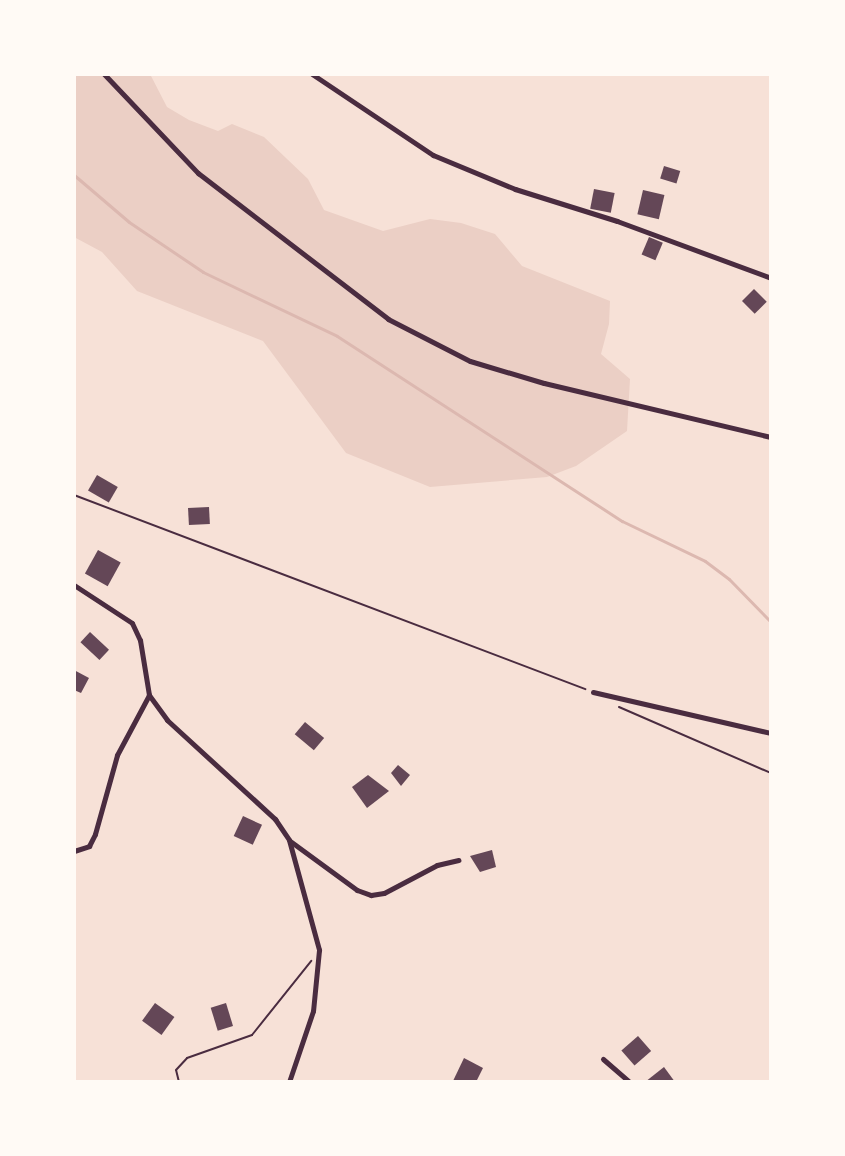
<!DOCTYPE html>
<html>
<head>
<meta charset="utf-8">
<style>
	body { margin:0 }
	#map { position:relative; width:845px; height:1156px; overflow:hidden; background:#f7e1d7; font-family:Barlow,sans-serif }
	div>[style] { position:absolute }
	.green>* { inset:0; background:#ebcfc5 }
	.stream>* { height:3px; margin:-1.5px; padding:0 1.5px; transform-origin:1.5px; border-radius:1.5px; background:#dcb8b0 }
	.building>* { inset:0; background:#644757; transform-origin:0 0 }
	.path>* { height:2px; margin:-1px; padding:0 1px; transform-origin:1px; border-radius:1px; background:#4a2c40 }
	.minor>* { height:5px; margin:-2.5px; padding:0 2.5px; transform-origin:2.5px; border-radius:2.5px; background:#4a2c40 }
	span { translate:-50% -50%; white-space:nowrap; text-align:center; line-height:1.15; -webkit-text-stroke:7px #fffaf5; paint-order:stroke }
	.frame { position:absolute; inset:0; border:76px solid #fffaf5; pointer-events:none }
</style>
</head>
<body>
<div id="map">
	<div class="green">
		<div style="clip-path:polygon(74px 74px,150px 74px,167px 107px,189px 120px,218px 131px,232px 124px,264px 137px,308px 179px,324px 210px,383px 231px,430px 219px,461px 223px,495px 234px,522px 266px,610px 301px,609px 324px,601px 354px,630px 379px,627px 431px,576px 466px,547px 477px,430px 487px,346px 453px,263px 341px,137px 291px,102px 252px,74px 237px)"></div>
	</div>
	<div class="stream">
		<div style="left:74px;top:175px;width:72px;rotate:40.5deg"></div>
		<div style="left:129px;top:222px;width:89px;rotate:34deg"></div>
		<div style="left:203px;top:272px;width:148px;rotate:25.5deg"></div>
		<div style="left:337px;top:336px;width:340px;rotate:33deg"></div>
		<div style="left:622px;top:521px;width:92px;rotate:25.7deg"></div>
		<div style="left:705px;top:561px;width:30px;rotate:37deg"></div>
		<div style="left:729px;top:579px;width:60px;rotate:45.7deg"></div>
	</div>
	<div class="building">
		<div style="left:664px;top:166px;width:17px;height:13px;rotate:17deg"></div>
		<div style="left:594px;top:189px;width:21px;height:20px;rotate:11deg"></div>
		<div style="left:643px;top:190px;width:22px;height:25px;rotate:13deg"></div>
		<div style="left:649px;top:237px;width:15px;height:19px;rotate:23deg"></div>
		<div style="left:754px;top:289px;width:18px;height:17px;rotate:45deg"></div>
		<div style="left:97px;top:475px;width:24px;height:18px;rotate:30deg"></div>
		<div style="left:209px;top:507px;width:17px;height:21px;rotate:87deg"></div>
		<div style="left:98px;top:550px;width:26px;height:27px;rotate:29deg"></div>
		<div style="left:90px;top:632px;width:26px;height:14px;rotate:43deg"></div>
		<div style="clip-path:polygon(74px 670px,89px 678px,81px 693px,74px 690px)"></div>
		<div style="left:305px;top:722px;width:25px;height:16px;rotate:40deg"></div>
		<div style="clip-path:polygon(398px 765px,410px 775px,401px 786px,391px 773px)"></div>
		<div style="clip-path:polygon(368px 775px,389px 791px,367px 808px,352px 787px)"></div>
		<div style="left:243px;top:816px;width:21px;height:22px;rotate:25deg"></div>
		<div style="clip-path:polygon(492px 850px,496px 867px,480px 872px,470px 856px)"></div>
		<div style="left:155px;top:1003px;width:24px;height:22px;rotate:36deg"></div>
		<div style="left:226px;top:1003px;width:24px;height:16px;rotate:73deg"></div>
		<div style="left:638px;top:1036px;width:20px;height:22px;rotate:49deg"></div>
		<div style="clip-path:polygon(464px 1058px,483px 1068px,476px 1082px,453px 1081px)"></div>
		<div style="clip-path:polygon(664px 1067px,675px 1082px,645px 1082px)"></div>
	</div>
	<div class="path">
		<div style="left:74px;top:495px;width:547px;rotate:20.79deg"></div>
		<div style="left:619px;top:707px;width:166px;rotate:23.5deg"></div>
		<div style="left:179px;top:1082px;width:12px;rotate:-104deg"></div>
		<div style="left:176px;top:1070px;width:16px;rotate:-47deg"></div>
		<div style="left:187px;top:1058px;width:69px;rotate:-19.5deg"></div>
		<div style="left:252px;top:1035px;width:95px;rotate:-51.4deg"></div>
	</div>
	<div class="minor">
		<div style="left:104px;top:74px;width:137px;rotate:46.5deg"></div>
		<div style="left:198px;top:173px;width:240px;rotate:37.5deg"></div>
		<div style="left:388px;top:319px;width:92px;rotate:27.1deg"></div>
		<div style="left:470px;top:361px;width:77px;rotate:16.6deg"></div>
		<div style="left:544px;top:383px;width:233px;rotate:13.4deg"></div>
		<div style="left:312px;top:74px;width:146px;rotate:33.8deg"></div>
		<div style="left:433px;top:155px;width:89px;rotate:22.5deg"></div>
		<div style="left:515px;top:189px;width:107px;rotate:17.4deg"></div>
		<div style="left:617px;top:221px;width:164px;rotate:20.3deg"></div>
		<div style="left:74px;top:585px;width:69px;rotate:33.2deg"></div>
		<div style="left:132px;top:623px;width:19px;rotate:65deg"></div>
		<div style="left:140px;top:640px;width:56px;rotate:80.7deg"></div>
		<div style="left:149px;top:695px;width:31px;rotate:54deg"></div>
		<div style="left:167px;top:720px;width:147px;rotate:42.5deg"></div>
		<div style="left:275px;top:819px;width:25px;rotate:56deg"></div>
		<div style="left:289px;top:840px;width:114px;rotate:74.7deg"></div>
		<div style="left:319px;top:950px;width:61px;rotate:95.6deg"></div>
		<div style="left:313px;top:1011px;width:75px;rotate:108.7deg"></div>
		<div style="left:593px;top:692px;width:183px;rotate:13deg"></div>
		<div style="left:290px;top:841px;width:83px;rotate:36.2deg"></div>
		<div style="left:357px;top:890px;width:15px;rotate:20deg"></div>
		<div style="left:371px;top:895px;width:13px;rotate:-9deg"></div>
		<div style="left:384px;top:893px;width:60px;rotate:-27.8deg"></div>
		<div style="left:437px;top:865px;width:22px;rotate:-13deg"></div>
		<div style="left:74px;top:851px;width:16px;rotate:-18deg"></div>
		<div style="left:89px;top:846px;width:13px;rotate:-63deg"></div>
		<div style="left:95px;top:834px;width:82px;rotate:-74.4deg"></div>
		<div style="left:117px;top:755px;width:68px;rotate:-61.9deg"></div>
		<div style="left:603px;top:1059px;width:35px;rotate:41deg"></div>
	</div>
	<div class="frame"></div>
</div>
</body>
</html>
